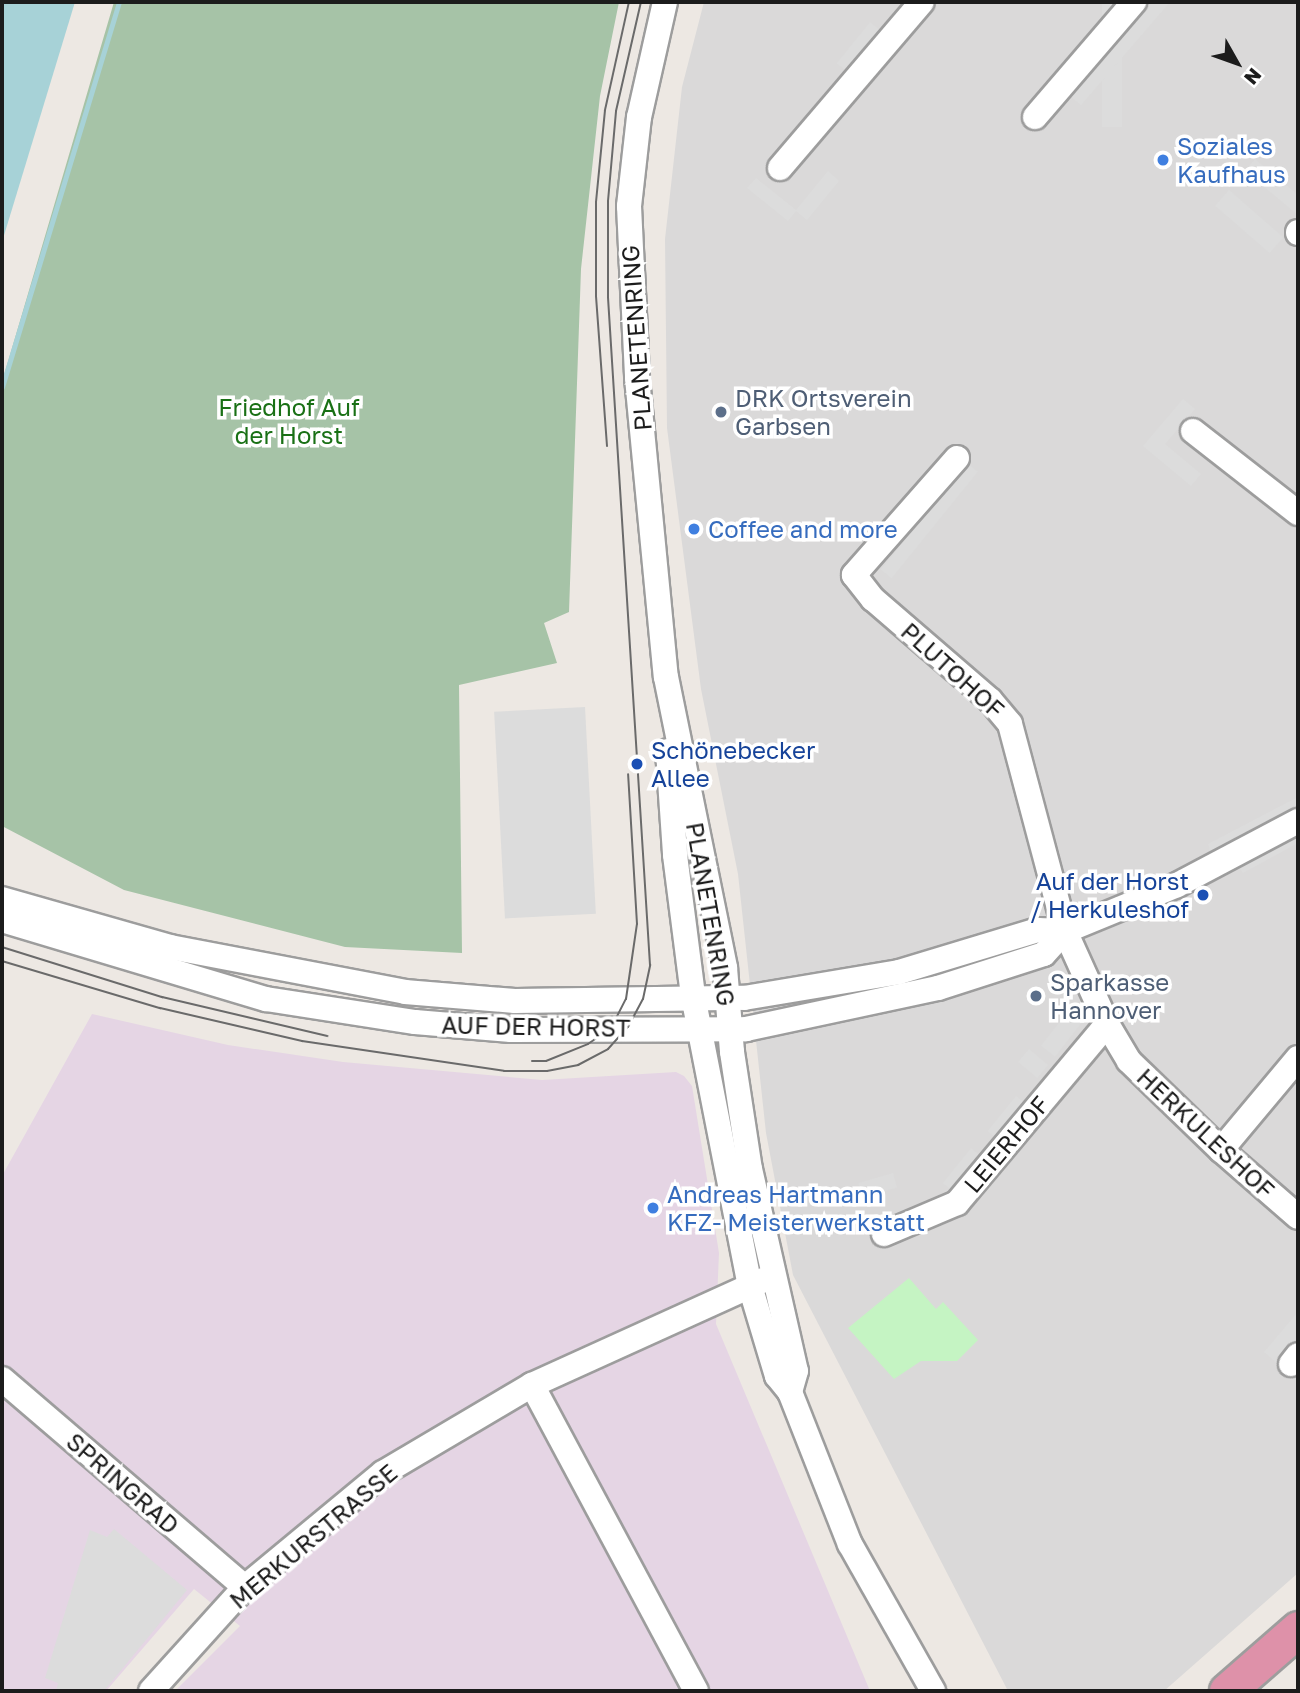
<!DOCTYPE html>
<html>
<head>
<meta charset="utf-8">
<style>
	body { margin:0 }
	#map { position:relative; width:1300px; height:1693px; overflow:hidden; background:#ede8e3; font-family:"Golos Text",sans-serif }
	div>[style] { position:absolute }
	.residential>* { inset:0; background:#dad9d9 }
	.industrial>* { inset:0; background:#e5d5e4 }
	.cemetery>* { inset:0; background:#a6c3a7 }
	.park>* { inset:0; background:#c5f4c3 }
	.parking>* { inset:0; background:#dcdcdc; transform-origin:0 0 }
	.water>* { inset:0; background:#a7d2d7 }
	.stream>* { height:5px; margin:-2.5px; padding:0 2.5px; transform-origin:2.5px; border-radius:2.5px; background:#a7d2d7 }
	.roads { filter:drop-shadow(2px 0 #9d9d9d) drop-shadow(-2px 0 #9d9d9d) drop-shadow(0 2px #9d9d9d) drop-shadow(0 -2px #9d9d9d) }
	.minor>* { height:24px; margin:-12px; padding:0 12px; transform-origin:12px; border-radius:12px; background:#fff }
	.highway>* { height:35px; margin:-17.5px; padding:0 17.5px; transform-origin:17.5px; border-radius:17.5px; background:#de91a9 }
	.tram>* { height:2px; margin:-1px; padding:0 1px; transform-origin:1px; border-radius:1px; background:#6a6a6a }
	.dots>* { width:19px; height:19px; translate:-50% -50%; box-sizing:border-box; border:4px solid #fff; border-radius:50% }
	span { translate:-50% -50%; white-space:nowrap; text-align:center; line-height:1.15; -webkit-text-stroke:7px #fff; paint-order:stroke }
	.shop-label { font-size:24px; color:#366cbe }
	.left { translate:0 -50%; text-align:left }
	.street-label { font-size:24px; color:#1c1c1c }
	.service-label { font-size:24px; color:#4e5e75 }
	.park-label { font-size:24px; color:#197015 }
	.transit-label { font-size:24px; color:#164399 }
	.right { translate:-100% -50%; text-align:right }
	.frame { position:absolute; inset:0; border:4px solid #1c1c1c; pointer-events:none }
	.north { position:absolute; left:1202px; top:28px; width:70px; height:70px; -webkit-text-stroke:5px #fff; paint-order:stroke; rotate:130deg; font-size:19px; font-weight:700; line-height:28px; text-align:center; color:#1c1c1c }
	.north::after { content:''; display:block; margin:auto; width:24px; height:32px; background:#1c1c1c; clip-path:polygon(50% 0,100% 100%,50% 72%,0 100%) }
</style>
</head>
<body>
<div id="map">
	<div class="residential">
		<div style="clip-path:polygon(704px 2px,1298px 2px,1298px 1573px,1164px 1691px,1008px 1691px,793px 1275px,766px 1133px,738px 874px,701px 689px,667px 428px,665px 239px,682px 87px)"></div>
	</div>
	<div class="industrial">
		<div style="clip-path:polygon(92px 1014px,228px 1045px,343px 1062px,542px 1080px,676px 1072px,684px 1076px,692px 1086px,719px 1253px,716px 1324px,870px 1691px,175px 1691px,240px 1626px,194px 1589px,106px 1691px,2px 1691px,2px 1176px)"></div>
	</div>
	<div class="cemetery">
		<div style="clip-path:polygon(114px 2px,619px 2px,600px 96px,581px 269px,569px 612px,544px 623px,557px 663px,459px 685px,462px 953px,345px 947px,124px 890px,2px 826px,2px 382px)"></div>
	</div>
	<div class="park">
		<div style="clip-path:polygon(909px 1278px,936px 1309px,943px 1302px,978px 1340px,957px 1361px,921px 1361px,894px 1379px,848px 1328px)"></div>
	</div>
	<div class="parking">
		<div style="left:1102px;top:2px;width:20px;height:125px"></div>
		<div style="clip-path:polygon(1152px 2px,1170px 2px,1081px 105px,1071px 97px)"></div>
		<div style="left:870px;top:22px;width:14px;height:53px;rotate:39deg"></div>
		<div style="clip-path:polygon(1255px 159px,1298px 195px,1298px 215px,1245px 171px)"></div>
		<div style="clip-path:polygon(828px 171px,839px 181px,807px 220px,796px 211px,788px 221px,747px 188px,756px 178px,796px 210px)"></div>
		<div style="left:1229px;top:190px;width:72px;height:21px;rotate:41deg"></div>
		<div style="clip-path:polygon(1183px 399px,1195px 409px,1165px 444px,1201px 474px,1191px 486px,1143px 446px)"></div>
		<div style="left:967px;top:463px;width:14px;height:137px;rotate:39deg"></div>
		<div style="left:585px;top:707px;width:207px;height:91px;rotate:87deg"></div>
		<div style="clip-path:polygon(1298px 797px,1298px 804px,1210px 851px,1208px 844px)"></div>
		<div style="clip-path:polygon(1298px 832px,1298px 843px,1243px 873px,1239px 867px)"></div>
		<div style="left:1068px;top:1011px;width:18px;height:44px;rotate:38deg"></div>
		<div style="left:1029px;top:1049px;width:25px;height:17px;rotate:40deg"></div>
		<div style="left:1016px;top:1096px;width:13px;height:45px;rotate:39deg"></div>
		<div style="left:971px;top:1148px;width:13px;height:45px;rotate:39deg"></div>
		<div style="left:893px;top:1173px;width:15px;height:36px;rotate:74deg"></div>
		<div style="clip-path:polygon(1298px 1312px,1298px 1382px,1264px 1352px)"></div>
		<div style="clip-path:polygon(114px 1529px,187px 1590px,104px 1691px,56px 1691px,58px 1683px,45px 1678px,90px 1530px,107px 1537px)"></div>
	</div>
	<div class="water">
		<div style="clip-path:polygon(2px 2px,75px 2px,2px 242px)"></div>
	</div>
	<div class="stream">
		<div style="left:2px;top:387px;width:402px;rotate:-73.1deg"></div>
	</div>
	<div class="roads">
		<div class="minor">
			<div style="left:665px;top:2px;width:118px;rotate:102.7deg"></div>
			<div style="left:639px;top:117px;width:90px;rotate:96.4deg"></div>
			<div style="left:629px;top:206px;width:172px;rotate:87.3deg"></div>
			<div style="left:637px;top:378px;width:300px;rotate:84.5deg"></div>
			<div style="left:666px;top:677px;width:297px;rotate:78.5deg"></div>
			<div style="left:725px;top:968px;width:84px;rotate:85.2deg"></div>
			<div style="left:732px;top:1052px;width:118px;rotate:81.3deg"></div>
			<div style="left:750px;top:1169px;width:207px;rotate:77.2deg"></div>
			<div style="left:796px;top:1371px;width:22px;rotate:106deg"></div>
			<div style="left:1035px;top:117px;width:152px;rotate:-49.3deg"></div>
			<div style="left:780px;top:168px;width:218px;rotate:-49.5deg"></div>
			<div style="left:1298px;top:233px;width:1px;rotate:-90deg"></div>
			<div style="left:1193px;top:431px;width:133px;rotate:38deg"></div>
			<div style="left:957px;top:458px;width:156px;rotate:131.4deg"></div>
			<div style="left:854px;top:575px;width:31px;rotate:52deg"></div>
			<div style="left:873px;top:599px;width:155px;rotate:40.8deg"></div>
			<div style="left:990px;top:700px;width:31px;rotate:50deg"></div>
			<div style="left:1010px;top:724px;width:214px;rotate:75.1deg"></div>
			<div style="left:1065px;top:931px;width:102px;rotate:65.7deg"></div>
			<div style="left:1107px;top:1024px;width:43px;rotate:59.3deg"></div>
			<div style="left:1129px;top:1061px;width:128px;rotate:44.1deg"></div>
			<div style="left:1221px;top:1150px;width:102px;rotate:41deg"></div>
			<div style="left:668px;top:751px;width:104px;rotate:86.1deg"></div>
			<div style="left:675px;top:855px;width:142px;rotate:82.7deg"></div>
			<div style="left:693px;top:996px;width:296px;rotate:78.9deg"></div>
			<div style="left:750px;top:1286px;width:94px;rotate:73.3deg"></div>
			<div style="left:777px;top:1376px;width:21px;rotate:51deg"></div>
			<div style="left:790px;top:1392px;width:163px;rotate:68.5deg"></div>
			<div style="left:850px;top:1544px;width:169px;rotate:60.5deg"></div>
			<div style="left:2px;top:899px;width:175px;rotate:15.9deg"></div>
			<div style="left:170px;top:947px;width:239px;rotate:10.8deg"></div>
			<div style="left:405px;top:992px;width:110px;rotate:4.7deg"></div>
			<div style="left:515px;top:1001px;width:229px;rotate:-0.8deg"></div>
			<div style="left:744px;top:998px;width:157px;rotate:-9.5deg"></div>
			<div style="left:899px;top:972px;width:145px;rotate:-16.8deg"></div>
			<div style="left:1038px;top:930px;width:27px;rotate:2deg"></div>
			<div style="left:1065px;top:931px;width:121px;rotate:-22.3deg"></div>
			<div style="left:1177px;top:885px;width:137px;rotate:-27.9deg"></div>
			<div style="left:2px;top:920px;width:276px;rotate:16.7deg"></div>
			<div style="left:266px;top:999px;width:151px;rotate:8.8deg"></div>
			<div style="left:415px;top:1022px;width:96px;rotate:4.8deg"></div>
			<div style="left:511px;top:1030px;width:235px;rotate:-0.2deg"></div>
			<div style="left:746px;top:1029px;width:196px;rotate:-12.1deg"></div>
			<div style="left:938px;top:988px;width:111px;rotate:-17.8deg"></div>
			<div style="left:1044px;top:954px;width:31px;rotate:-48deg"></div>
			<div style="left:1221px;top:1150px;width:120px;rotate:-50.1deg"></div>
			<div style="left:884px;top:1234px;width:79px;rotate:-23deg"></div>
			<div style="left:957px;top:1203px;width:234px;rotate:-50deg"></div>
			<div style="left:1291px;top:1364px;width:11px;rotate:-52deg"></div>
			<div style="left:2px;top:1379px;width:320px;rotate:40.6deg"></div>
			<div style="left:532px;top:1385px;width:347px;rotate:61.8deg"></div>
			<div style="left:151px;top:1691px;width:140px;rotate:-47.9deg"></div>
			<div style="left:245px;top:1587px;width:179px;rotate:-39.6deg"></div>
			<div style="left:383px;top:1473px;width:173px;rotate:-30.6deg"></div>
			<div style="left:532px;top:1385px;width:255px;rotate:-24.4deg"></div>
		</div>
		<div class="highway">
			<div style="left:1227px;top:1691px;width:94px;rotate:-41.1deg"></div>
		</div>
	</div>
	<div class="tram">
		<div style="left:607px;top:446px;width:150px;rotate:-94.2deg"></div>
		<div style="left:596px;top:296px;width:94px;rotate:-90deg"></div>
		<div style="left:596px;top:202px;width:92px;rotate:-84.4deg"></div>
		<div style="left:605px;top:110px;width:111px;rotate:-77.5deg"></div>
		<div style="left:2px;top:947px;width:168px;rotate:17.4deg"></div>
		<div style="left:162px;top:997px;width:170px;rotate:13.3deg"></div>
		<div style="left:2px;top:961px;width:165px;rotate:16.6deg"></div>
		<div style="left:160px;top:1008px;width:146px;rotate:13.1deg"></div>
		<div style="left:302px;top:1041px;width:204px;rotate:8.4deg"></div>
		<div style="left:504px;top:1071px;width:43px"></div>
		<div style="left:547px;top:1071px;width:32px;rotate:-11deg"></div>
		<div style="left:578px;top:1065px;width:34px;rotate:-28deg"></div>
		<div style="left:608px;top:1049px;width:30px;rotate:-48deg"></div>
		<div style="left:628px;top:1027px;width:32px;rotate:-62deg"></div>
		<div style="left:643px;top:999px;width:35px;rotate:-78deg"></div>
		<div style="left:650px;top:965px;width:669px;rotate:-93.6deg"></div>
		<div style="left:608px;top:297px;width:96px;rotate:-90deg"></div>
		<div style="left:608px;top:201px;width:90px;rotate:-84.9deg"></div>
		<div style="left:616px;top:111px;width:112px;rotate:-77.1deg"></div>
		<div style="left:532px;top:1061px;width:14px"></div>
		<div style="left:546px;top:1061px;width:45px;rotate:-22deg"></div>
		<div style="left:588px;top:1044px;width:28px;rotate:-35deg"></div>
		<div style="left:611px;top:1028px;width:33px;rotate:-63deg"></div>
		<div style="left:626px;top:999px;width:76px;rotate:-81.7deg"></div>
		<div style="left:637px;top:924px;width:150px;rotate:-93.4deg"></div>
	</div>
	<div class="dots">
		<div style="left:1163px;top:160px;background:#3f7fe0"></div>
		<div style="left:721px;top:412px;background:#5c6f8a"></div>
		<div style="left:694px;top:529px;background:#3f7fe0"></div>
		<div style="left:637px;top:764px;background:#1a4fb4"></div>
		<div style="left:1203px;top:895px;background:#1a4fb4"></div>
		<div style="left:1036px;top:996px;background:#5c6f8a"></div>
		<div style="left:653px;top:1208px;background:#3f7fe0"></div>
	</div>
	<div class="shop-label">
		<span class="left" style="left:1177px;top:160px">Soziales<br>Kaufhaus</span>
		<span class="left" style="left:708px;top:529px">Coffee and more</span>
		<span class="left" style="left:667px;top:1208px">Andreas Hartmann<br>KFZ- Meisterwerkstatt</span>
	</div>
	<div class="street-label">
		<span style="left:636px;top:338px;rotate:-94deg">PLANETENRING</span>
		<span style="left:953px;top:670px;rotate:42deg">PLUTOHOF</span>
		<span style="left:711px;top:914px;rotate:80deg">PLANETENRING</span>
		<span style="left:536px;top:1026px;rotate:1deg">AUF DER HORST</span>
		<span style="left:1206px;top:1133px;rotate:43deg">HERKULESHOF</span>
		<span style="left:1006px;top:1144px;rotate:-50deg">LEIERHOF</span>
		<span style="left:123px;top:1483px;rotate:41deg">SPRINGRAD</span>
		<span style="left:313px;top:1536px;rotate:-40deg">MERKURSTRASSE</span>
	</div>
	<div class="service-label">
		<span class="left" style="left:735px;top:412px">DRK Ortsverein<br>Garbsen</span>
		<span class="left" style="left:1050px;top:996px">Sparkasse<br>Hannover</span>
	</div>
	<div class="park-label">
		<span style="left:289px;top:421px">Friedhof Auf<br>der Horst</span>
	</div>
	<div class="transit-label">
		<span class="left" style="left:651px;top:764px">Schönebecker<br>Allee</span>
		<span class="right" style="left:1189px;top:895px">Auf der Horst<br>/ Herkuleshof</span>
	</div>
	<div class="frame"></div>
	<div class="north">N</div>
</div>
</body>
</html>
